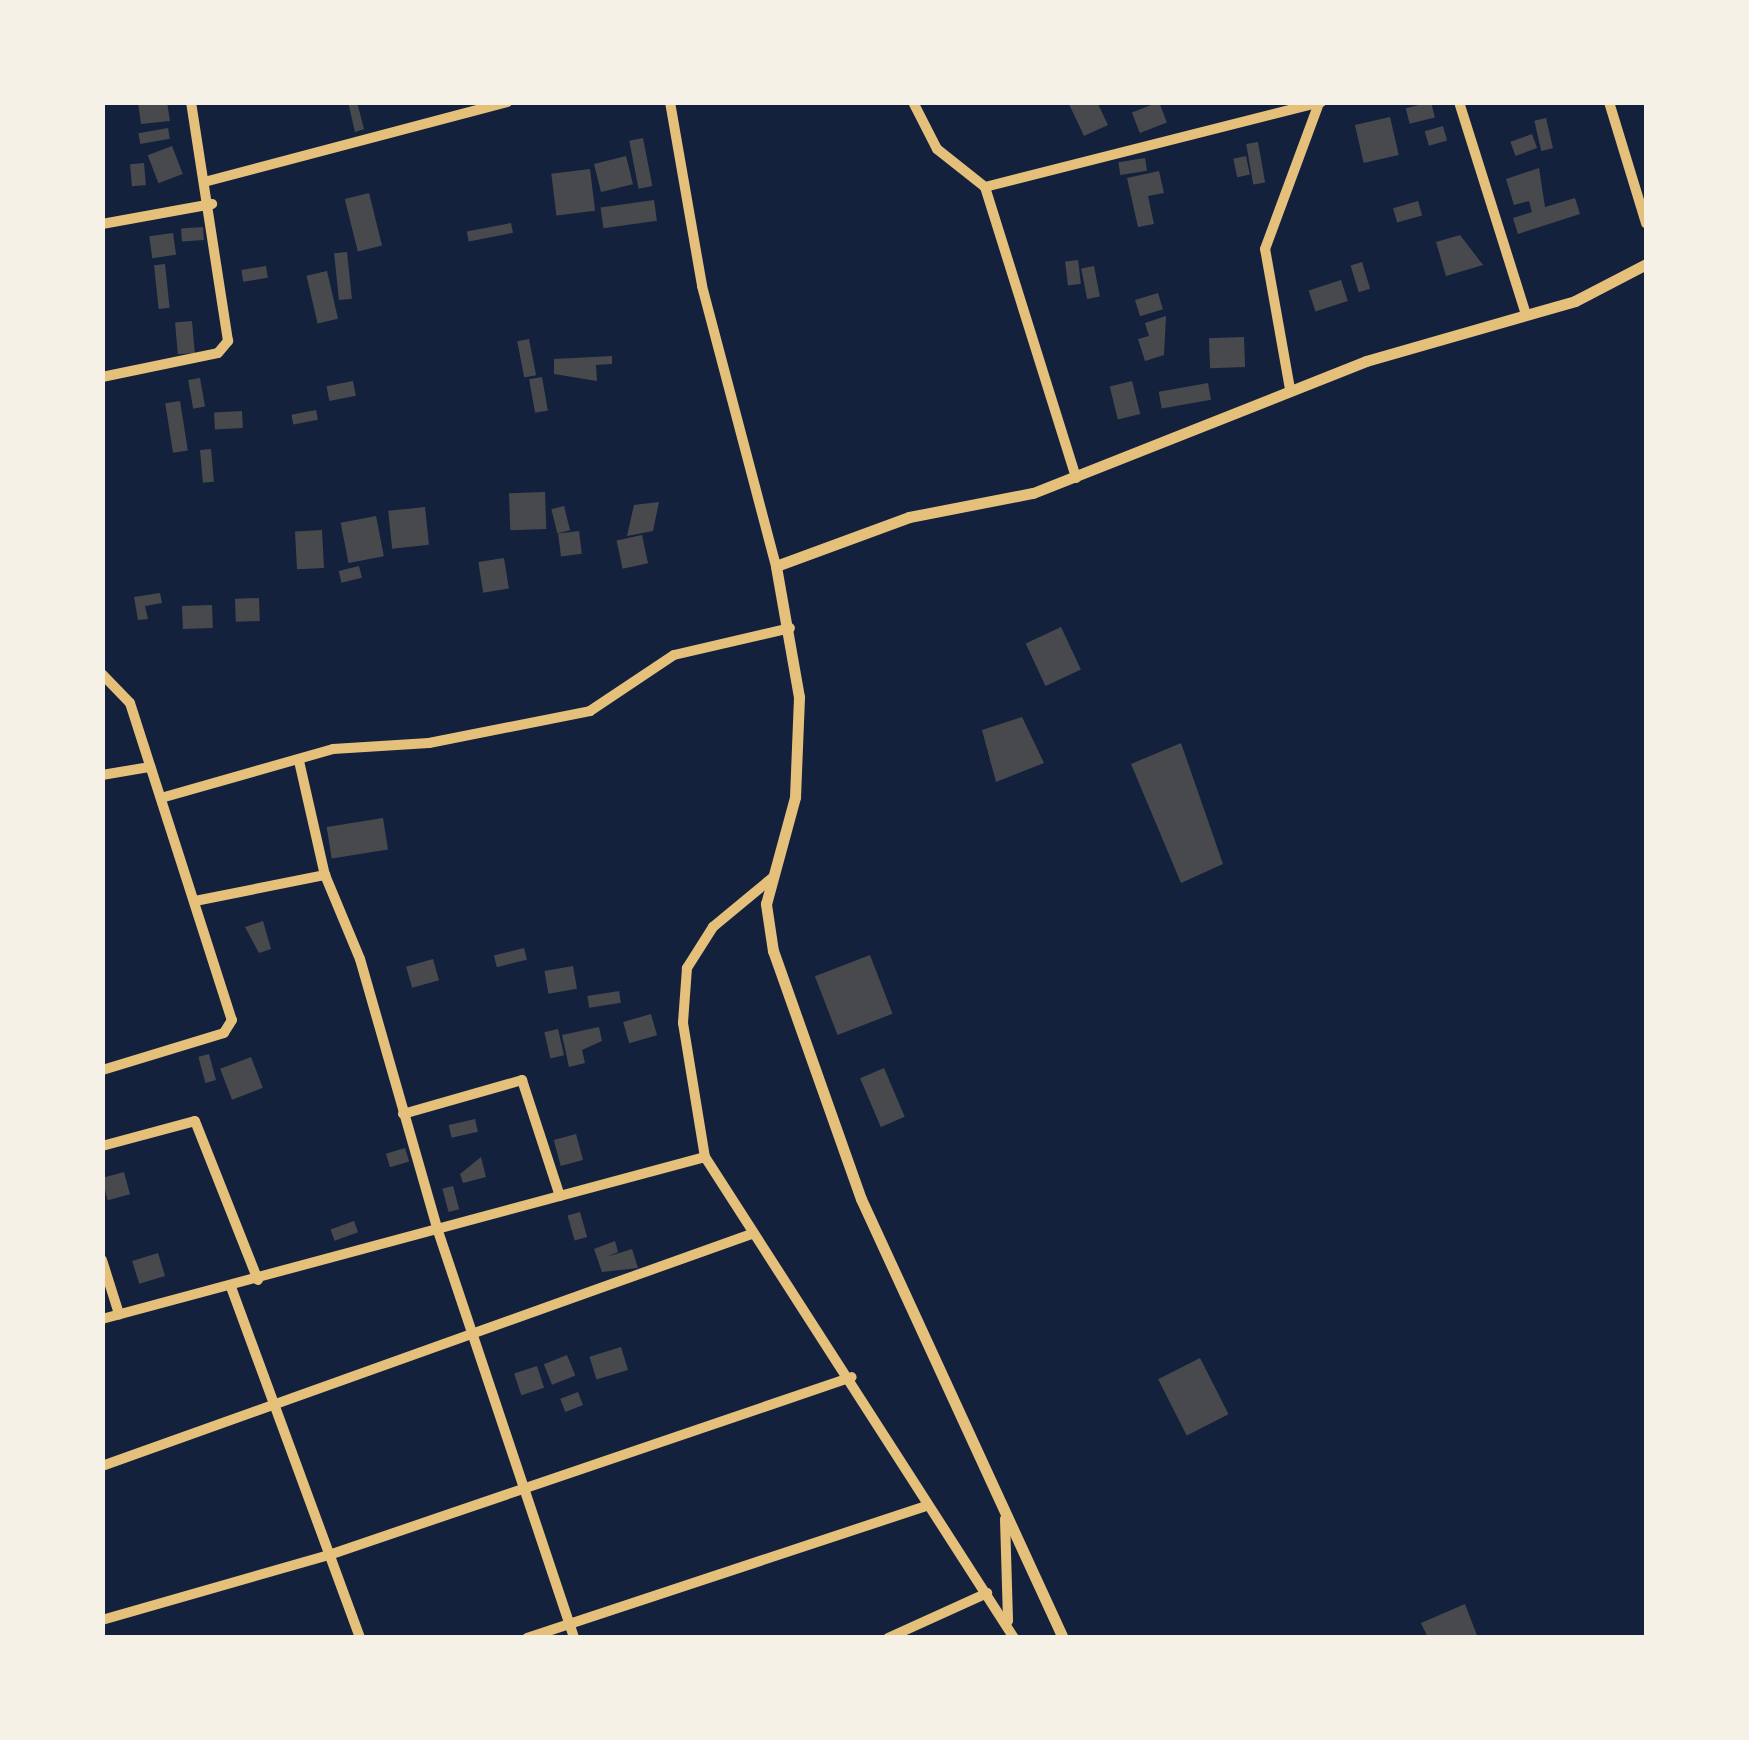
<!DOCTYPE html>
<html>
<head>
<meta charset="utf-8">
<style>
	body { margin:0 }
	#map { position:relative; width:1749px; height:1740px; overflow:hidden; background:#14213d; font-family:Overpass,sans-serif }
	div>[style] { position:absolute }
	.building>* { inset:0; background:#48494c; transform-origin:0 0 }
	.minor>* { height:10px; margin:-5px; padding:0 5px; transform-origin:5px; border-radius:5px; background:#e5c07b }
	.tertiary>* { height:11px; margin:-5.5px; padding:0 5.5px; transform-origin:5.5px; border-radius:5.5px; background:#e5c07b }
	span { translate:-50% -50%; white-space:nowrap; text-align:center; line-height:1.15; -webkit-text-stroke:8px #f6f1e7; paint-order:stroke }
	.frame { position:absolute; inset:0; border:105px solid #f6f1e7; pointer-events:none }
</style>
</head>
<body>
<div id="map">
	<div class="building">
		<div style="clip-path:polygon(138px 102px,167px 102px,170px 121px,141px 124px)"></div>
		<div style="clip-path:polygon(348px 102px,357px 102px,364px 129px,355px 132px)"></div>
		<div style="clip-path:polygon(1068px 102px,1097px 102px,1108px 125px,1084px 136px)"></div>
		<div style="left:1159px;top:102px;width:22px;height:29px;rotate:69deg"></div>
		<div style="left:1431px;top:102px;width:16px;height:26px;rotate:76deg"></div>
		<div style="left:1390px;top:117px;width:39px;height:36px;rotate:77deg"></div>
		<div style="left:1546px;top:118px;width:31px;height:12px;rotate:77deg"></div>
		<div style="left:1443px;top:126px;width:15px;height:19px;rotate:74deg"></div>
		<div style="left:168px;top:128px;width:11px;height:30px;rotate:80deg"></div>
		<div style="left:1532px;top:134px;width:15px;height:23px;rotate:70deg"></div>
		<div style="left:643px;top:138px;width:49px;height:14px;rotate:79deg"></div>
		<div style="left:1258px;top:142px;width:41px;height:12px;rotate:80deg"></div>
		<div style="left:172px;top:146px;width:30px;height:26px;rotate:69deg"></div>
		<div style="left:626px;top:156px;width:29px;height:33px;rotate:76deg"></div>
		<div style="left:1246px;top:156px;width:19px;height:13px;rotate:78deg"></div>
		<div style="left:1145px;top:158px;width:13px;height:27px;rotate:81deg"></div>
		<div style="left:144px;top:163px;width:22px;height:14px;rotate:85deg"></div>
		<div style="clip-path:polygon(1539px 168px,1545px 207px,1575px 198px,1580px 214px,1518px 234px,1513px 218px,1532px 212px,1529px 201px,1514px 205px,1506px 179px)"></div>
		<div style="left:590px;top:169px;width:42px;height:39px;rotate:83deg"></div>
		<div style="clip-path:polygon(1159px 171px,1164px 193px,1148px 196px,1154px 224px,1138px 227px,1127px 178px)"></div>
		<div style="left:369px;top:193px;width:54px;height:25px;rotate:76deg"></div>
		<div style="left:654px;top:200px;width:21px;height:54px;rotate:82deg"></div>
		<div style="left:1418px;top:201px;width:15px;height:26px;rotate:74deg"></div>
		<div style="left:511px;top:223px;width:10px;height:45px;rotate:79deg"></div>
		<div style="left:203px;top:227px;width:13px;height:22px;rotate:86deg"></div>
		<div style="left:173px;top:233px;width:22px;height:24px;rotate:82deg"></div>
		<div style="clip-path:polygon(1460px 235px,1483px 265px,1446px 276px,1436px 242px)"></div>
		<div style="left:347px;top:252px;width:47px;height:13px;rotate:84deg"></div>
		<div style="left:1078px;top:260px;width:24px;height:13px;rotate:83deg"></div>
		<div style="left:1362px;top:262px;width:28px;height:12px;rotate:73deg"></div>
		<div style="left:165px;top:264px;width:44px;height:11px;rotate:84deg"></div>
		<div style="left:266px;top:266px;width:12px;height:25px;rotate:81deg"></div>
		<div style="left:1094px;top:266px;width:31px;height:13px;rotate:79deg"></div>
		<div style="left:327px;top:271px;width:49px;height:21px;rotate:77deg"></div>
		<div style="left:1341px;top:280px;width:22px;height:34px;rotate:72deg"></div>
		<div style="left:1158px;top:293px;width:17px;height:24px;rotate:73deg"></div>
		<div style="clip-path:polygon(1166px 316px,1164px 355px,1145px 361px,1138px 339px,1149px 336px,1145px 323px)"></div>
		<div style="left:192px;top:321px;width:32px;height:17px;rotate:85deg"></div>
		<div style="left:1244px;top:337px;width:30px;height:35px;rotate:88deg"></div>
		<div style="left:529px;top:339px;width:37px;height:12px;rotate:79deg"></div>
		<div style="clip-path:polygon(612px 356px,612px 364px,596px 365px,597px 381px,554px 374px,554px 359px)"></div>
		<div style="left:542px;top:377px;width:34px;height:13px;rotate:80deg"></div>
		<div style="left:200px;top:378px;width:29px;height:12px;rotate:80deg"></div>
		<div style="left:353px;top:381px;width:15px;height:27px;rotate:79deg"></div>
		<div style="left:1132px;top:381px;width:34px;height:23px;rotate:76deg"></div>
		<div style="left:1208px;top:383px;width:17px;height:50px;rotate:80deg"></div>
		<div style="left:180px;top:401px;width:50px;height:15px;rotate:81deg"></div>
		<div style="left:316px;top:410px;width:10px;height:25px;rotate:79deg"></div>
		<div style="left:242px;top:411px;width:17px;height:28px;rotate:87deg"></div>
		<div style="left:211px;top:449px;width:33px;height:11px;rotate:85deg"></div>
		<div style="left:545px;top:492px;width:37px;height:36px;rotate:88deg"></div>
		<div style="clip-path:polygon(659px 502px,653px 531px,627px 536px,634px 505px)"></div>
		<div style="left:564px;top:506px;width:25px;height:13px;rotate:76deg"></div>
		<div style="left:425px;top:507px;width:38px;height:37px;rotate:84deg"></div>
		<div style="left:376px;top:516px;width:41px;height:36px;rotate:79deg"></div>
		<div style="left:322px;top:530px;width:38px;height:27px;rotate:87deg"></div>
		<div style="left:579px;top:531px;width:23px;height:21px;rotate:83deg"></div>
		<div style="left:642px;top:535px;width:29px;height:26px;rotate:78deg"></div>
		<div style="left:504px;top:558px;width:31px;height:26px;rotate:81deg"></div>
		<div style="left:359px;top:566px;width:12px;height:21px;rotate:76deg"></div>
		<div style="clip-path:polygon(160px 593px,162px 603px,145px 606px,148px 619px,138px 620px,134px 597px)"></div>
		<div style="left:259px;top:598px;width:23px;height:24px;rotate:88deg"></div>
		<div style="left:212px;top:605px;width:23px;height:30px;rotate:88deg"></div>
		<div style="left:1061px;top:627px;width:47px;height:39px;rotate:65deg"></div>
		<div style="clip-path:polygon(1022px 717px,1044px 763px,996px 782px,982px 730px)"></div>
		<div style="clip-path:polygon(1181px 743px,1223px 864px,1181px 883px,1131px 764px)"></div>
		<div style="left:383px;top:818px;width:32px;height:57px;rotate:81deg"></div>
		<div style="clip-path:polygon(263px 921px,271px 949px,259px 953px,245px 927px)"></div>
		<div style="left:524px;top:948px;width:12px;height:31px;rotate:76deg"></div>
		<div style="left:870px;top:955px;width:63px;height:59px;rotate:69deg"></div>
		<div style="left:433px;top:959px;width:22px;height:28px;rotate:74deg"></div>
		<div style="left:573px;top:966px;width:23px;height:29px;rotate:80deg"></div>
		<div style="left:619px;top:991px;width:12px;height:32px;rotate:81deg"></div>
		<div style="left:651px;top:1014px;width:22px;height:29px;rotate:74deg"></div>
		<div style="clip-path:polygon(599px 1027px,602px 1041px,582px 1050px,585px 1063px,569px 1067px,562px 1035px)"></div>
		<div style="left:558px;top:1029px;width:27px;height:14px;rotate:77deg"></div>
		<div style="left:209px;top:1054px;width:27px;height:11px;rotate:75deg"></div>
		<div style="left:251px;top:1057px;width:33px;height:33px;rotate:69deg"></div>
		<div style="left:884px;top:1068px;width:53px;height:26px;rotate:67deg"></div>
		<div style="left:475px;top:1119px;width:13px;height:27px;rotate:77deg"></div>
		<div style="left:576px;top:1134px;width:27px;height:23px;rotate:75deg"></div>
		<div style="left:405px;top:1148px;width:14px;height:20px;rotate:73deg"></div>
		<div style="clip-path:polygon(481px 1157px,486px 1177px,463px 1183px,460px 1174px)"></div>
		<div style="left:124px;top:1172px;width:23px;height:23px;rotate:75deg"></div>
		<div style="left:453px;top:1186px;width:24px;height:11px;rotate:75deg"></div>
		<div style="left:580px;top:1212px;width:26px;height:13px;rotate:74deg"></div>
		<div style="left:354px;top:1221px;width:12px;height:25px;rotate:70deg"></div>
		<div style="clip-path:polygon(615px 1241px,618px 1252px,606px 1257px,632px 1249px,638px 1268px,602px 1272px,594px 1249px)"></div>
		<div style="left:158px;top:1253px;width:24px;height:27px;rotate:73deg"></div>
		<div style="left:621px;top:1347px;width:24px;height:33px;rotate:73deg"></div>
		<div style="left:567px;top:1355px;width:22px;height:25px;rotate:68deg"></div>
		<div style="left:1200px;top:1358px;width:63px;height:47px;rotate:63deg"></div>
		<div style="left:537px;top:1366px;width:23px;height:24px;rotate:72deg"></div>
		<div style="left:578px;top:1392px;width:14px;height:19px;rotate:69deg"></div>
		<div style="clip-path:polygon(1465px 1604px,1478px 1638px,1428px 1638px,1421px 1623px)"></div>
	</div>
	<div class="minor">
		<div style="left:670px;top:102px;width:187px;rotate:80.1deg"></div>
		<div style="left:702px;top:286px;width:290px;rotate:75.2deg"></div>
		<div style="left:913px;top:102px;width:53px;rotate:62.9deg"></div>
		<div style="left:937px;top:149px;width:61px;rotate:38.4deg"></div>
		<div style="left:985px;top:187px;width:305px;rotate:72.6deg"></div>
		<div style="left:1459px;top:102px;width:223px;rotate:72.5deg"></div>
		<div style="left:1609px;top:102px;width:127px;rotate:73deg"></div>
		<div style="left:208px;top:181px;width:310px;rotate:-14.8deg"></div>
		<div style="left:985px;top:187px;width:347px;rotate:-14.2deg"></div>
		<div style="left:102px;top:224px;width:112px;rotate:-10.3deg"></div>
		<div style="left:102px;top:377px;width:118px;rotate:-11.7deg"></div>
		<div style="left:218px;top:353px;width:16px;rotate:-50deg"></div>
		<div style="left:228px;top:341px;width:242px;rotate:-98.8deg"></div>
		<div style="left:1290px;top:389px;width:142px;rotate:-100.1deg"></div>
		<div style="left:1265px;top:249px;width:156px;rotate:-69.7deg"></div>
		<div style="left:102px;top:674px;width:40px;rotate:46deg"></div>
		<div style="left:130px;top:703px;width:333px;rotate:72.2deg"></div>
		<div style="left:232px;top:1020px;width:15px;rotate:122deg"></div>
		<div style="left:224px;top:1033px;width:127px;rotate:163.1deg"></div>
		<div style="left:299px;top:761px;width:117px;rotate:77.2deg"></div>
		<div style="left:325px;top:875px;width:91px;rotate:67.4deg"></div>
		<div style="left:360px;top:959px;width:283px;rotate:74deg"></div>
		<div style="left:438px;top:1231px;width:429px;rotate:71.5deg"></div>
		<div style="left:102px;top:775px;width:49px;rotate:-9.5deg"></div>
		<div style="left:161px;top:798px;width:179px;rotate:-15.9deg"></div>
		<div style="left:333px;top:749px;width:96px;rotate:-3.6deg"></div>
		<div style="left:429px;top:743px;width:164px;rotate:-11.2deg"></div>
		<div style="left:590px;top:711px;width:101px;rotate:-33.7deg"></div>
		<div style="left:674px;top:655px;width:119px;rotate:-13.1deg"></div>
		<div style="left:772px;top:878px;width:77px;rotate:140.3deg"></div>
		<div style="left:713px;top:927px;width:49px;rotate:122.4deg"></div>
		<div style="left:687px;top:968px;width:55px;rotate:94.2deg"></div>
		<div style="left:683px;top:1023px;width:136px;rotate:80.7deg"></div>
		<div style="left:705px;top:1157px;width:572px;rotate:57.28deg"></div>
		<div style="left:195px;top:901px;width:133px;rotate:-11.3deg"></div>
		<div style="left:403px;top:1114px;width:124px;rotate:-15.9deg"></div>
		<div style="left:522px;top:1080px;width:122px;rotate:71.9deg"></div>
		<div style="left:102px;top:1146px;width:96px;rotate:-15deg"></div>
		<div style="left:195px;top:1121px;width:171px;rotate:68.4deg"></div>
		<div style="left:102px;top:1260px;width:57px;rotate:72.5deg"></div>
		<div style="left:231px;top:1287px;width:374px;rotate:69.8deg"></div>
		<div style="left:102px;top:1319px;width:624px;rotate:-15.04deg"></div>
		<div style="left:102px;top:1466px;width:692px;rotate:-19.66deg"></div>
		<div style="left:1005px;top:1519px;width:102px;rotate:88.3deg"></div>
		<div style="left:102px;top:1620px;width:236px;rotate:-16deg"></div>
		<div style="left:329px;top:1555px;width:552px;rotate:-18.8deg"></div>
		<div style="left:527px;top:1638px;width:422px;rotate:-18.3deg"></div>
		<div style="left:888px;top:1638px;width:109px;rotate:-24.4deg"></div>
	</div>
	<div class="tertiary">
		<div style="left:1063px;top:1638px;width:483px;rotate:-114.7deg"></div>
		<div style="left:861px;top:1199px;width:263px;rotate:-109.5deg"></div>
		<div style="left:773px;top:951px;width:48px;rotate:-98.5deg"></div>
		<div style="left:766px;top:904px;width:111px;rotate:-74.8deg"></div>
		<div style="left:795px;top:797px;width:100px;rotate:-87.7deg"></div>
		<div style="left:799px;top:697px;width:133px;rotate:-100deg"></div>
		<div style="left:776px;top:566px;width:142px;rotate:-20.2deg"></div>
		<div style="left:909px;top:517px;width:126px;rotate:-11deg"></div>
		<div style="left:1033px;top:493px;width:358px;rotate:-21.6deg"></div>
		<div style="left:1366px;top:361px;width:217px;rotate:-16deg"></div>
		<div style="left:1575px;top:301px;width:80px;rotate:-27.5deg"></div>
	</div>
	<div class="frame"></div>
</div>
</body>
</html>
